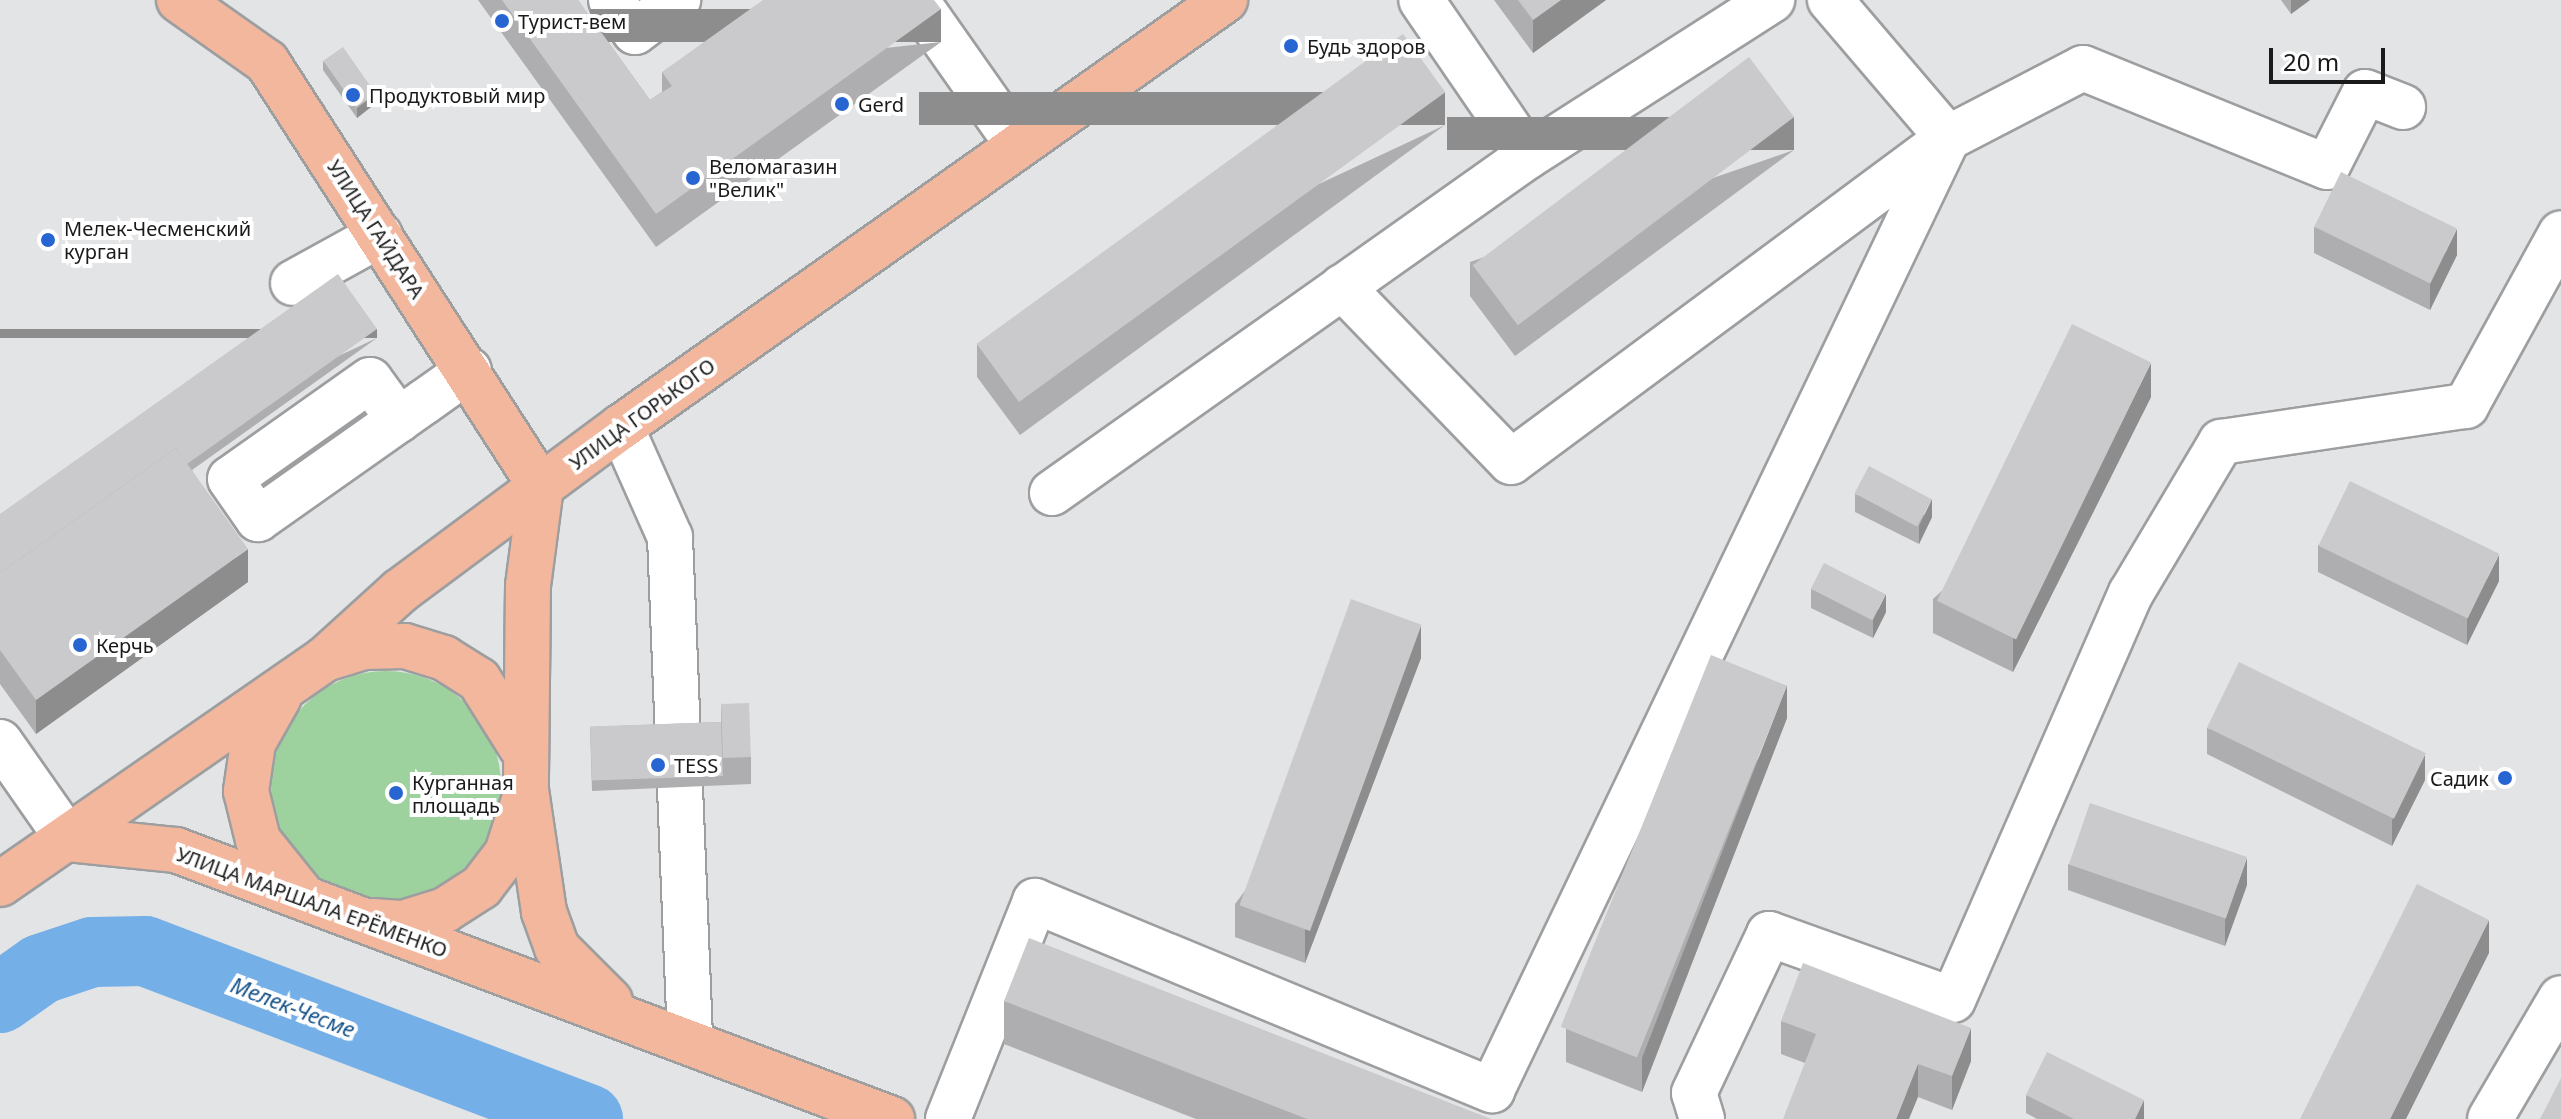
<!DOCTYPE html>
<html>
<head>
<meta charset="utf-8">
<style>
	body { margin:0 }
	#map { position:relative; width:2561px; height:1119px; overflow:hidden; background:#e2e4e5; font-family:"Noto Sans",sans-serif }
	div>[style] { position:absolute }
	.green>* { inset:0; background:#9dd19e }
	.round { border-radius:50% }
	.river>* { height:70px; margin:-35px; padding:0 35px; transform-origin:35px; border-radius:35px; background:#75afe8 }
	.roads { filter:drop-shadow(2px 0 #9d9ea0) drop-shadow(-2px 0 #9d9ea0) drop-shadow(0 2px #9d9ea0) drop-shadow(0 -2px #9d9ea0) }
	.minor>* { height:44px; margin:-22px; padding:0 22px; transform-origin:22px; border-radius:22px; background:#fff }
	.major>* { height:44px; margin:-22px; padding:0 22px; transform-origin:22px; border-radius:22px; background:#f2b79d }
	.wall>* { inset:0; background:#aeadaf }
	.shaded-wall>* { inset:0; background:#8d8d8e; transform-origin:0 0 }
	.building>* { inset:0; background:#cac9cb; transform-origin:0 0 }
	.dots>* { width:22px; height:22px; translate:-50% -50%; box-sizing:border-box; border:4px solid #fff; border-radius:50% }
	span { translate:-50% -50%; white-space:nowrap; text-align:center; line-height:1.15; -webkit-text-stroke:8px #fff; paint-order:stroke }
	.poi-label { font-size:20px; color:#1a1a1b }
	.left { translate:0 -50%; text-align:left }
	.right { translate:-100% -50%; text-align:right }
	.street-label { font-size:20px; color:#1a1a1b }
	.water-label { font-size:22px; color:#165389; font-style:italic }
	.scale { position:absolute; left:2269px; top:48px; width:116px; height:36px; box-sizing:border-box; border:4px solid #1a1a1b; border-top:0; padding-left:10px; font-size:24px; line-height:28px; white-space:nowrap; color:#1a1a1b; -webkit-text-stroke:6px #fff; paint-order:stroke }
</style>
</head>
<body>
<div id="map">
	<div class="green">
		<div class="round" style="left:271px;top:671px;width:230px;height:230px"></div>
	</div>
	<div class="river">
		<div style="left:0;top:998px;width:50px;rotate:-35.3deg"></div>
		<div style="left:41px;top:969px;width:54px;rotate:-18.4deg"></div>
		<div style="left:92px;top:952px;width:53px;rotate:-1.1deg"></div>
		<div style="left:145px;top:951px;width:474px;rotate:20.8deg"></div>
	</div>
	<div class="roads">
		<div class="minor">
			<div style="left:611px;top:0;width:40px;rotate:53deg"></div>
			<div style="left:635px;top:32px;width:54px;rotate:-36.7deg"></div>
			<div style="left:916px;top:0;width:177px;rotate:54.9deg"></div>
			<div style="left:1528px;top:156px;width:290px;rotate:-32.6deg"></div>
			<div style="left:293px;top:283px;width:99px;rotate:-28.9deg"></div>
			<div style="left:1342px;top:287px;width:243px;rotate:46deg"></div>
			<div style="left:1511px;top:462px;width:544px;rotate:-36.55deg"></div>
			<div style="left:1948px;top:138px;width:152px;rotate:-27.4deg"></div>
			<div style="left:2083px;top:68px;width:263px;rotate:22.1deg"></div>
			<div style="left:2327px;top:167px;width:84px;rotate:-63.1deg"></div>
			<div style="left:2365px;top:92px;width:41px;rotate:21.5deg"></div>
			<div style="left:399px;top:420px;width:49px;rotate:-125.9deg"></div>
			<div style="left:370px;top:380px;width:171px;rotate:144.7deg"></div>
			<div style="left:230px;top:479px;width:49px;rotate:55deg"></div>
			<div style="left:258px;top:519px;width:203px;rotate:-35.2deg"></div>
			<div style="left:424px;top:402px;width:55px;rotate:-35.4deg"></div>
			<div style="left:621px;top:427px;width:120px;rotate:66deg"></div>
			<div style="left:670px;top:537px;width:501px;rotate:87.71deg"></div>
			<div style="left:1052px;top:493px;width:583px;rotate:-35.3deg"></div>
			<div style="left:1528px;top:156px;width:189px;rotate:-124.4deg"></div>
			<div style="left:0;top:742px;width:118px;rotate:55deg"></div>
			<div style="left:948px;top:1119px;width:235px;rotate:-68.2deg"></div>
			<div style="left:1035px;top:901px;width:495px;rotate:22.5deg"></div>
			<div style="left:1492px;top:1090px;width:1056px;rotate:-64.41deg"></div>
			<div style="left:1948px;top:138px;width:182px;rotate:-130.5deg"></div>
			<div style="left:1702px;top:1119px;width:27px;rotate:-107deg"></div>
			<div style="left:1694px;top:1093px;width:176px;rotate:-64.7deg"></div>
			<div style="left:1769px;top:934px;width:195px;rotate:19.7deg"></div>
			<div style="left:1953px;top:1000px;width:444px;rotate:-66.4deg"></div>
			<div style="left:2131px;top:593px;width:176px;rotate:-59.2deg"></div>
			<div style="left:2221px;top:442px;width:248px;rotate:-8.4deg"></div>
			<div style="left:2466px;top:406px;width:197px;rotate:-61.2deg"></div>
			<div style="left:2490px;top:1119px;width:140px;rotate:-59.6deg"></div>
		</div>
		<div class="major">
			<div style="left:179px;top:0;width:108px;rotate:35.2deg"></div>
			<div style="left:267px;top:62px;width:506px;rotate:57.19deg"></div>
			<div style="left:541px;top:487px;width:100px;rotate:97.5deg"></div>
			<div style="left:528px;top:586px;width:204px;rotate:90.6deg"></div>
			<div style="left:526px;top:790px;width:123px;rotate:81.6deg"></div>
			<div style="left:544px;top:912px;width:38px;rotate:70deg"></div>
			<div style="left:557px;top:948px;width:75px;rotate:45deg"></div>
			<div style="left:325px;top:659px;width:41px;rotate:-17.1deg"></div>
			<div style="left:364px;top:647px;width:41px;rotate:-1.4deg"></div>
			<div style="left:405px;top:646px;width:41px;rotate:17.1deg"></div>
			<div style="left:444px;top:658px;width:41px;rotate:32.2deg"></div>
			<div style="left:479px;top:680px;width:79px;rotate:57.9deg"></div>
			<div style="left:279px;top:697px;width:53px;rotate:119.5deg"></div>
			<div style="left:253px;top:743px;width:49px;rotate:98.3deg"></div>
			<div style="left:246px;top:791px;width:50px;rotate:76.2deg"></div>
			<div style="left:258px;top:840px;width:70px;rotate:51.3deg"></div>
			<div style="left:68px;top:839px;width:109px;rotate:5.8deg"></div>
			<div style="left:176px;top:850px;width:765px;rotate:20.59deg"></div>
			<div style="left:0;top:884px;width:395px;rotate:-34.7deg"></div>
			<div style="left:325px;top:659px;width:101px;rotate:-42.2deg"></div>
			<div style="left:400px;top:591px;width:275px;rotate:-36.6deg"></div>
			<div style="left:621px;top:427px;width:740px;rotate:-35.26deg"></div>
			<div style="left:373px;top:921px;width:30px;rotate:4deg"></div>
			<div style="left:403px;top:923px;width:44px;rotate:-17.2deg"></div>
			<div style="left:445px;top:910px;width:43px;rotate:-32.6deg"></div>
			<div style="left:481px;top:887px;width:43px;rotate:-52.6deg"></div>
			<div style="left:507px;top:853px;width:56px;rotate:-72.2deg"></div>
		</div>
	</div>
	<div class="wall">
		<div style="clip-path:polygon(478px 0,578px 0,650px 100px,662px 92px,662px 72px,941px 42px,656px 247px)"></div>
		<div style="clip-path:polygon(1494px 0,1606px 0,1533px 53px)"></div>
		<div style="clip-path:polygon(2281px 0,2310px 0,2291px 14px)"></div>
		<div style="clip-path:polygon(323px 61px,376px 103px,357px 118px,323px 70px)"></div>
		<div style="clip-path:polygon(1445px 125px,1020px 435px,977px 377px,977px 344px)"></div>
		<div style="clip-path:polygon(1794px 150px,1515px 356px,1470px 296px,1470px 262px)"></div>
		<div style="clip-path:polygon(2314px 227px,2457px 255px,2430px 310px,2314px 253px)"></div>
		<div style="clip-path:polygon(377px 338px,192px 470px,248px 582px,36px 734px,0 684px,0 514px)"></div>
		<div style="clip-path:polygon(2151px 397px,2013px 672px,1933px 633px,1933px 599px)"></div>
		<div style="clip-path:polygon(1855px 494px,1932px 517px,1919px 544px,1855px 512px)"></div>
		<div style="clip-path:polygon(2318px 545px,2499px 581px,2467px 645px,2318px 572px)"></div>
		<div style="clip-path:polygon(1811px 589px,1886px 612px,1873px 638px,1811px 608px)"></div>
		<div style="clip-path:polygon(1421px 658px,1305px 963px,1235px 937px,1235px 904px)"></div>
		<div style="clip-path:polygon(721px 705px,751px 757px,751px 784px,592px 791px,590px 727px,721px 722px)"></div>
		<div style="clip-path:polygon(1787px 718px,1642px 1092px,1566px 1062px,1566px 1029px)"></div>
		<div style="clip-path:polygon(2207px 728px,2425px 780px,2392px 846px,2207px 754px)"></div>
		<div style="clip-path:polygon(2068px 864px,2247px 885px,2225px 946px,2068px 890px)"></div>
		<div style="clip-path:polygon(1004px 1001px,1491px 1119px,1196px 1119px,1004px 1044px)"></div>
		<div style="clip-path:polygon(1781px 1021px,1971px 1061px,1952px 1110px,1918px 1097px,1805px 1063px,1781px 1054px)"></div>
		<div style="clip-path:polygon(2026px 1095px,2144px 1119px,2037px 1119px,2026px 1113px)"></div>
	</div>
	<div class="shaded-wall">
		<div style="clip-path:polygon(1561px 0,1606px 0,1533px 53px,1533px 20px)"></div>
		<div style="clip-path:polygon(2291px 0,2310px 0,2291px 14px)"></div>
		<div style="left:941px;top:9px;width:33px;height:351px;rotate:90deg"></div>
		<div style="left:1445px;top:92px;width:33px;height:526px;rotate:90deg"></div>
		<div style="clip-path:polygon(376px 94px,376px 103px,357px 118px,357px 108px)"></div>
		<div style="left:1794px;top:117px;width:33px;height:347px;rotate:90deg"></div>
		<div style="clip-path:polygon(2457px 229px,2457px 255px,2430px 310px,2430px 284px)"></div>
		<div style="left:377px;top:329px;width:9px;height:462px;rotate:90deg"></div>
		<div style="clip-path:polygon(2151px 363px,2151px 397px,2013px 672px,2013px 639px)"></div>
		<div style="clip-path:polygon(1932px 499px,1932px 517px,1919px 544px,1919px 526px)"></div>
		<div style="clip-path:polygon(248px 549px,248px 582px,36px 734px,36px 700px)"></div>
		<div style="clip-path:polygon(2499px 555px,2499px 581px,2467px 645px,2467px 619px)"></div>
		<div style="clip-path:polygon(1886px 594px,1886px 612px,1873px 638px,1873px 620px)"></div>
		<div style="clip-path:polygon(1421px 625px,1421px 658px,1305px 963px,1305px 930px)"></div>
		<div style="clip-path:polygon(1787px 685px,1787px 718px,1642px 1092px,1642px 1058px)"></div>
		<div style="clip-path:polygon(2425px 754px,2425px 780px,2392px 846px,2392px 820px)"></div>
		<div style="clip-path:polygon(2247px 858px,2247px 885px,2225px 946px,2225px 920px)"></div>
		<div style="clip-path:polygon(2489px 920px,2489px 953px,2406px 1119px,2390px 1119px)"></div>
		<div style="clip-path:polygon(1971px 1028px,1971px 1061px,1952px 1110px,1952px 1076px)"></div>
		<div style="clip-path:polygon(1918px 1064px,1918px 1097px,1909px 1119px,1896px 1119px)"></div>
		<div style="clip-path:polygon(2144px 1100px,2144px 1119px,2135px 1119px)"></div>
	</div>
	<div class="building">
		<div style="clip-path:polygon(502px 0,578px 0,650px 100px,672px 86px,662px 72px,763px 0,934px 0,941px 9px,656px 214px)"></div>
		<div style="clip-path:polygon(1518px 0,1561px 0,1533px 20px)"></div>
		<div style="left:1403px;top:34px;width:72px;height:527px;rotate:54deg"></div>
		<div style="left:343px;top:47px;width:57px;height:24px;rotate:55deg"></div>
		<div style="left:1749px;top:57px;width:75px;height:346px;rotate:53deg"></div>
		<div style="left:2341px;top:172px;width:129px;height:61px;rotate:26deg"></div>
		<div style="clip-path:polygon(338px 274px,377px 329px,187px 464px,176px 448px,0 573px,0 514px)"></div>
		<div style="left:2072px;top:324px;width:88px;height:308px;rotate:26deg"></div>
		<div style="clip-path:polygon(176px 448px,248px 549px,36px 700px,0 650px,0 573px)"></div>
		<div style="left:1869px;top:466px;width:71px;height:31px;rotate:28deg"></div>
		<div style="left:2350px;top:481px;width:166px;height:72px;rotate:26deg"></div>
		<div style="left:1824px;top:563px;width:69px;height:29px;rotate:27deg"></div>
		<div style="left:1351px;top:599px;width:75px;height:326px;rotate:20deg"></div>
		<div style="left:1711px;top:655px;width:82px;height:401px;rotate:22deg"></div>
		<div style="left:2239px;top:662px;width:208px;height:73px;rotate:26deg"></div>
		<div style="left:749px;top:703px;width:54px;height:28px;rotate:88deg"></div>
		<div style="left:721px;top:722px;width:54px;height:131px;rotate:88deg"></div>
		<div style="left:2090px;top:803px;width:166px;height:65px;rotate:19deg"></div>
		<div style="clip-path:polygon(2417px 884px,2489px 920px,2390px 1119px,2300px 1119px)"></div>
		<div style="clip-path:polygon(1029px 938px,1491px 1119px,1307px 1119px,1004px 1001px)"></div>
		<div style="clip-path:polygon(1803px 963px,1971px 1028px,1952px 1076px,1918px 1064px,1896px 1119px,1783px 1119px,1816px 1034px,1781px 1021px)"></div>
		<div style="clip-path:polygon(2047px 1052px,2144px 1100px,2135px 1119px,2074px 1119px,2026px 1095px)"></div>
		<div style="clip-path:polygon(2561px 1078px,2561px 1119px,2540px 1119px)"></div>
	</div>
	<div class="dots">
		<div style="left:502px;top:21px;background:#2665d2"></div>
		<div style="left:1291px;top:46px;background:#2665d2"></div>
		<div style="left:353px;top:95px;background:#2665d2"></div>
		<div style="left:842px;top:104px;background:#2665d2"></div>
		<div style="left:693px;top:178px;background:#2665d2"></div>
		<div style="left:48px;top:240px;background:#2665d2"></div>
		<div style="left:80px;top:645px;background:#2665d2"></div>
		<div style="left:658px;top:765px;background:#2665d2"></div>
		<div style="left:2505px;top:778px;background:#2665d2"></div>
		<div style="left:396px;top:793px;background:#2665d2"></div>
	</div>
	<div class="poi-label">
		<span class="left" style="left:518px;top:21px">Турист-вем</span>
		<span class="left" style="left:1307px;top:46px">Будь здоров</span>
		<span class="left" style="left:369px;top:95px">Продуктовый мир</span>
		<span class="left" style="left:858px;top:104px">Gerd</span>
		<span class="left" style="left:709px;top:178px">Веломагазин<br>"Велик"</span>
		<span class="left" style="left:64px;top:240px">Мелек-Чесменский<br>курган</span>
		<span class="left" style="left:96px;top:645px">Керчь</span>
		<span class="left" style="left:674px;top:765px">TESS</span>
		<span class="right" style="left:2489px;top:778px">Садик</span>
		<span class="left" style="left:412px;top:794px">Курганная<br>площадь</span>
	</div>
	<div class="street-label">
		<span style="left:376px;top:229px;rotate:57deg">УЛИЦА ГАЙДАРА</span>
		<span style="left:642px;top:414px;rotate:-36deg">УЛИЦА ГОРЬКОГО</span>
		<span style="left:312px;top:902px;rotate:20deg">УЛИЦА МАРШАЛА ЕРЁМЕНКО</span>
	</div>
	<div class="water-label">
		<span style="left:293px;top:1007px;rotate:21deg">Мелек-Чесме</span>
	</div>
	<div class="scale">20 m</div>
</div>
</body>
</html>
